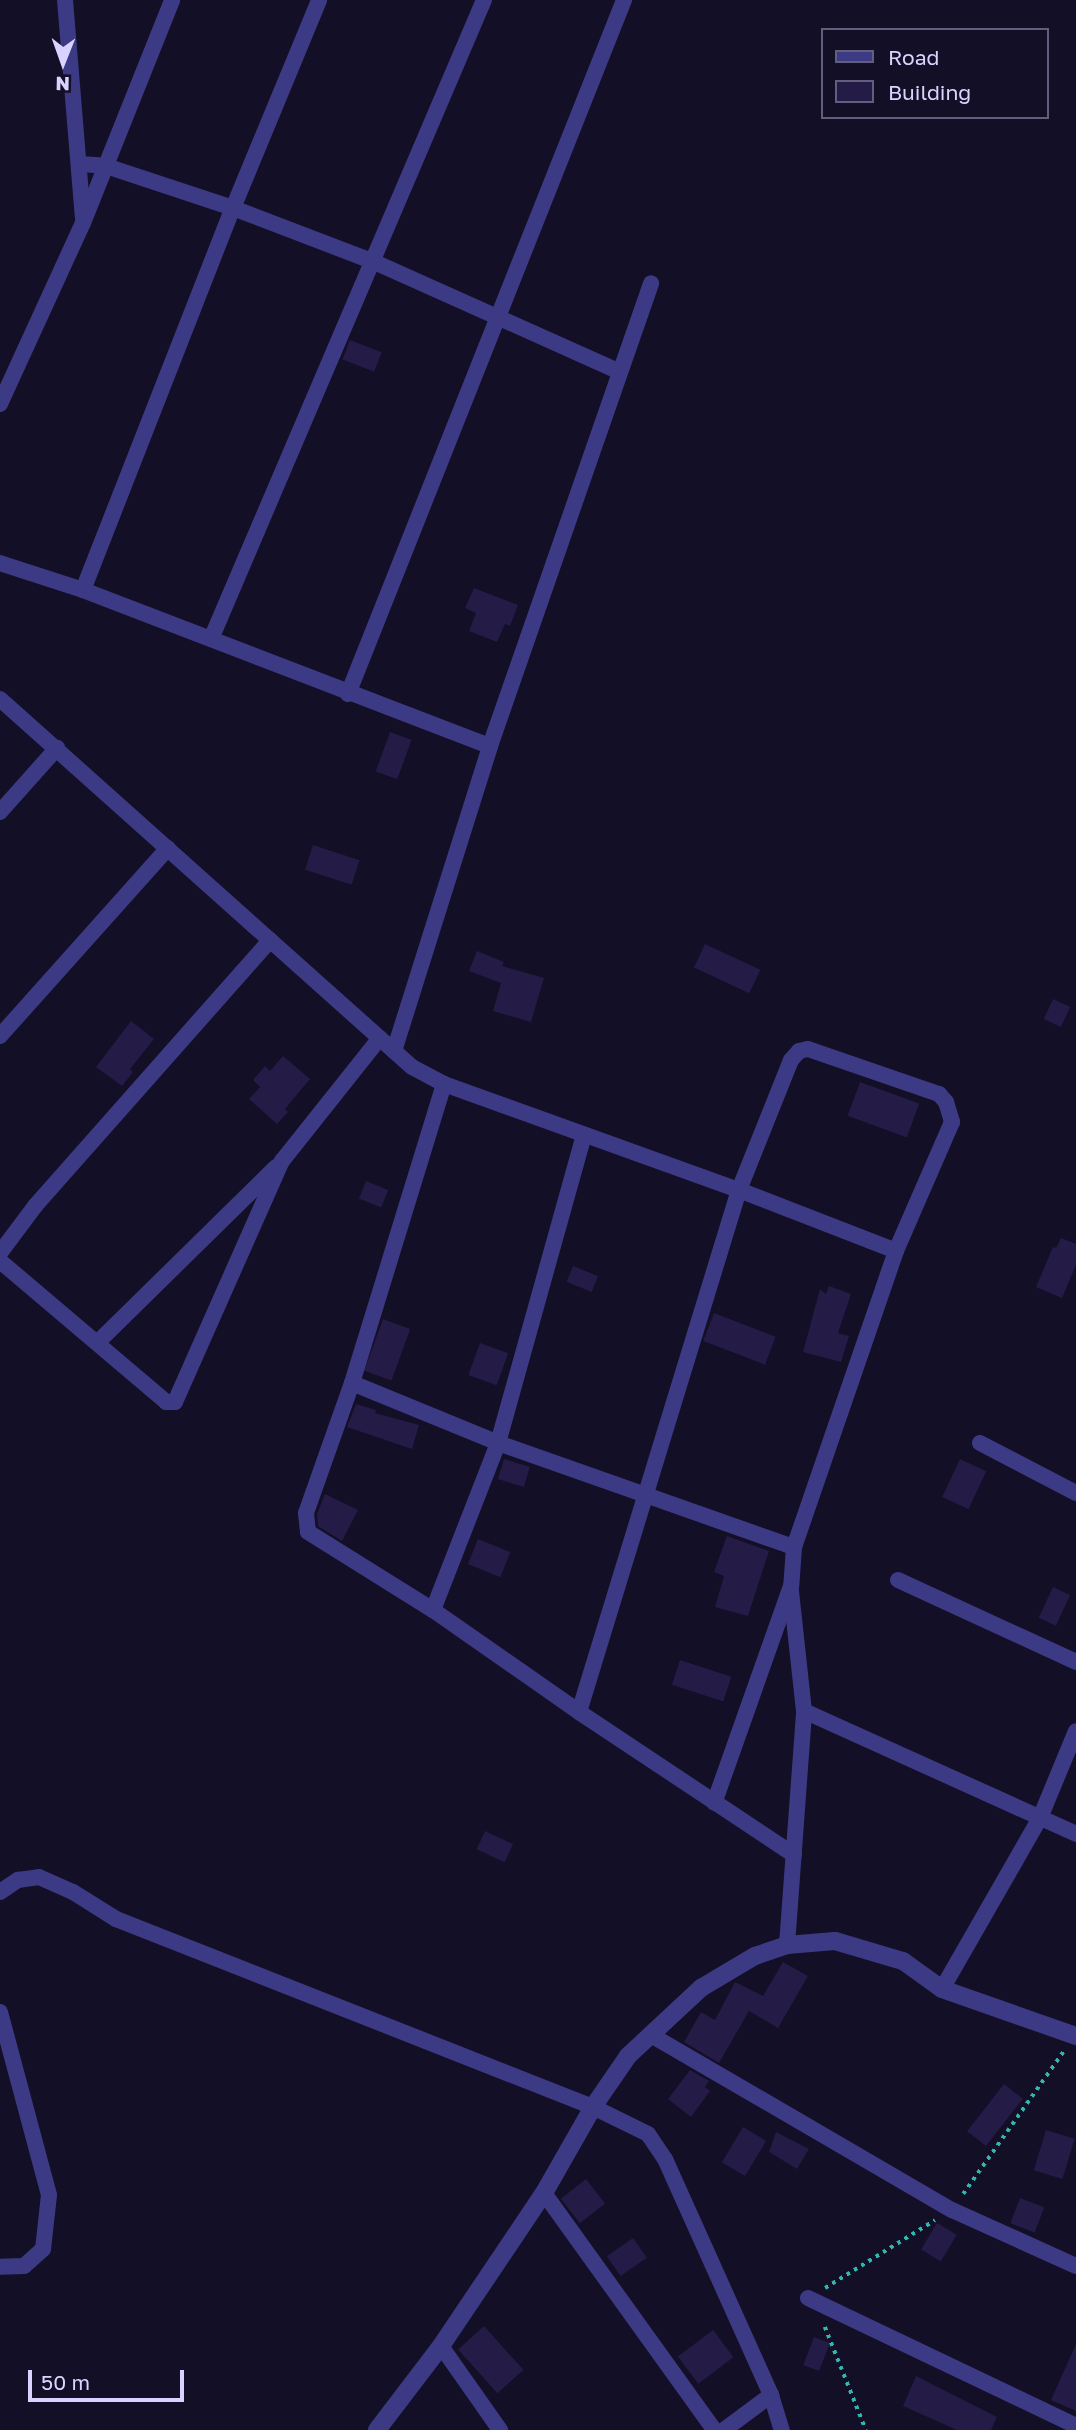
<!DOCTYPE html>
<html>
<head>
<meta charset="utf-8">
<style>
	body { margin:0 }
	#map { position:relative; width:1076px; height:2430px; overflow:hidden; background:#130f26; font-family:"Golos Text",sans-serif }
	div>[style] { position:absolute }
	.building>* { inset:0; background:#241b47; transform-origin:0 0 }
	.path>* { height:3.5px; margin-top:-1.75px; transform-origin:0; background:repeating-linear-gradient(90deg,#2fb8b0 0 3.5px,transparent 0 8.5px) }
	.minor>* { height:16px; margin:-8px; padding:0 8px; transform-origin:8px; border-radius:8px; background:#3d3a85 }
	.tertiary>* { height:18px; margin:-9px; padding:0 9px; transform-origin:9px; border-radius:9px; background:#3d3a85 }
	span { translate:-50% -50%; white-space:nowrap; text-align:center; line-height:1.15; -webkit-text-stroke:7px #130f26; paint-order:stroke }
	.legend { position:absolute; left:821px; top:28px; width:228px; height:91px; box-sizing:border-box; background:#130f26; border:2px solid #625e7d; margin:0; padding:9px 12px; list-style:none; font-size:21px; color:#d9d4ff }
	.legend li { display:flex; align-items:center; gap:14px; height:35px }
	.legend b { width:35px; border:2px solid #625e7d }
	.north { position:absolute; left:28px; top:28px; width:70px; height:70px; -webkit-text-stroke:5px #130f26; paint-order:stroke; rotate:181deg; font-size:19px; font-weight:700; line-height:28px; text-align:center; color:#d9d4ff }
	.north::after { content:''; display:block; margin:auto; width:24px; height:32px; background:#d9d4ff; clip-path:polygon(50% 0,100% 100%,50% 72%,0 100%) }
	.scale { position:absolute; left:28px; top:2370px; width:156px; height:32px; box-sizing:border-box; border:4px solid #d9d4ff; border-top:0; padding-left:9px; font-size:21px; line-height:24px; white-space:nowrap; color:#d9d4ff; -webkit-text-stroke:5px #130f26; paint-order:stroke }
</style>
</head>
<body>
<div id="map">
	<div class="building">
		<div style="left:350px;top:340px;width:34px;height:21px;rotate:21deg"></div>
		<div style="clip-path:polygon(474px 588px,518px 605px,510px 626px,505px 624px,497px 642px,469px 631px,476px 613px,465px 608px)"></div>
		<div style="left:390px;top:732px;width:23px;height:42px;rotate:20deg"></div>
		<div style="left:313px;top:845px;width:49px;height:26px;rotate:18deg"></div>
		<div style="left:705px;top:944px;width:61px;height:26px;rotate:25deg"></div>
		<div style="clip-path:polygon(477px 951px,504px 962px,502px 966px,544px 978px,531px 1022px,493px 1011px,501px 983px,469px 971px)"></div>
		<div style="left:1053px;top:999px;width:19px;height:22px;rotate:25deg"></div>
		<div style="clip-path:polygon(131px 1021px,154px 1039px,130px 1069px,133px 1072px,122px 1086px,96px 1067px)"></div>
		<div style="clip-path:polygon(283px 1056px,310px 1079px,285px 1109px,288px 1112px,277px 1124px,249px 1099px,260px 1087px,253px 1080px,265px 1066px,270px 1071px)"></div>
		<div style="left:860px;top:1082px;width:63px;height:36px;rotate:20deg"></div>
		<div style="left:366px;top:1181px;width:24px;height:19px;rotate:22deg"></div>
		<div style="clip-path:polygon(1061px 1238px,1076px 1244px,1076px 1265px,1062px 1298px,1036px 1287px,1053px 1247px,1056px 1248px)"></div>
		<div style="left:573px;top:1266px;width:27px;height:17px;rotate:22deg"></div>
		<div style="clip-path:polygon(829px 1286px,851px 1294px,838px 1333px,849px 1336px,841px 1362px,803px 1352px,820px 1289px,826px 1294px)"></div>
		<div style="left:714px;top:1313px;width:66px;height:30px;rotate:21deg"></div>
		<div style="left:383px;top:1319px;width:29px;height:55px;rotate:20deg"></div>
		<div style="left:480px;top:1343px;width:30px;height:34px;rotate:20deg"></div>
		<div style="clip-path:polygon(356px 1404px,376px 1410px,375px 1413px,419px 1425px,412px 1449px,347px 1427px)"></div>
		<div style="left:504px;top:1459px;width:27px;height:21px;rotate:17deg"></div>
		<div style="left:960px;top:1459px;width:29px;height:42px;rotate:25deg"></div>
		<div style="clip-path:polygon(325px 1494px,358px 1510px,342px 1541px,318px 1526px,317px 1514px)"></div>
		<div style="clip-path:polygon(727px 1536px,769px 1551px,748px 1616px,715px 1607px,724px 1576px,714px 1572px)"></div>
		<div style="left:478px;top:1539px;width:35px;height:27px;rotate:22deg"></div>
		<div style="left:1053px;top:1587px;width:19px;height:34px;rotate:25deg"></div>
		<div style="left:680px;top:1660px;width:54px;height:26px;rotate:18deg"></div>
		<div style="left:485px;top:1831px;width:31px;height:20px;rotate:25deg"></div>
		<div style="clip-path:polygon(783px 1962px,808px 1976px,778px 2028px,749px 2011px,719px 2063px,684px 2042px,701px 2012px,715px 2020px,735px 1982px,763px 1996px)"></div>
		<div style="clip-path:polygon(690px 2070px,709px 2081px,705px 2087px,710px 2091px,691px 2117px,668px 2099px)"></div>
		<div style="left:1004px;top:2084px;width:24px;height:60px;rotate:38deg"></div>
		<div style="left:743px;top:2127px;width:27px;height:41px;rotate:31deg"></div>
		<div style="left:1046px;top:2130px;width:30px;height:42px;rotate:17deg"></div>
		<div style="clip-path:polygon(776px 2132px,809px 2149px,797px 2169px,769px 2152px)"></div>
		<div style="left:586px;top:2179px;width:31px;height:32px;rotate:52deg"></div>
		<div style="left:1020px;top:2198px;width:26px;height:27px;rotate:21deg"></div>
		<div style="left:937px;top:2223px;width:23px;height:31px;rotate:31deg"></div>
		<div style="left:633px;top:2238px;width:24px;height:32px;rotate:55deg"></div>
		<div style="left:484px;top:2326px;width:59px;height:35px;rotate:48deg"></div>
		<div style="left:713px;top:2330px;width:34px;height:44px;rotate:53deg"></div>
		<div style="left:814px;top:2337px;width:17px;height:30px;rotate:21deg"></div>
		<div style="clip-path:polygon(1076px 2344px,1076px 2411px,1051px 2400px)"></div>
		<div style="clip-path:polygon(916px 2376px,997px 2417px,991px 2430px,957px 2430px,903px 2406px)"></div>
	</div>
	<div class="path">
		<div style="left:963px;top:2194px;width:174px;rotate:-54.8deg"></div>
		<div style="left:825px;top:2288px;width:129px;rotate:-31.7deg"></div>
		<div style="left:825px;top:2327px;width:111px;rotate:68.3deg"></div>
	</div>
	<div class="minor">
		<div style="left:65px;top:0;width:218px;rotate:85.3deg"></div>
		<div style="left:80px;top:164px;width:26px;rotate:4deg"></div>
		<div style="left:106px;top:166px;width:134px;rotate:18.3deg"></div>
		<div style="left:233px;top:208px;width:149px;rotate:20.9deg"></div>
		<div style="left:372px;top:261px;width:269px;rotate:24.1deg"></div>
		<div style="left:0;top:404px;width:199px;rotate:-65.4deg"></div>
		<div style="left:83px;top:223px;width:240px;rotate:-68.2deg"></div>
		<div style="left:0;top:563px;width:87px;rotate:18deg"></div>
		<div style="left:83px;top:590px;width:436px;rotate:21deg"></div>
		<div style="left:83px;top:590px;width:410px;rotate:-68.6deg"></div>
		<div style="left:233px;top:208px;width:225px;rotate:-67.5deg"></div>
		<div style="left:211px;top:639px;width:695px;rotate:-66.87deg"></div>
		<div style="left:348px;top:694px;width:747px;rotate:-68.31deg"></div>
		<div style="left:0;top:699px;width:552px;rotate:41.77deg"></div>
		<div style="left:412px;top:1067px;width:36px;rotate:28deg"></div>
		<div style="left:444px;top:1084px;width:313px;rotate:19.8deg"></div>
		<div style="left:739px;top:1190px;width:168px;rotate:21.2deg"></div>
		<div style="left:0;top:812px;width:86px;rotate:-48.3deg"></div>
		<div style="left:0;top:1036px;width:252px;rotate:-48.2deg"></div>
		<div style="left:394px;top:1051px;width:320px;rotate:-72.5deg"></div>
		<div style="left:490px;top:746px;width:490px;rotate:-70.8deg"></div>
		<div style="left:444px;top:1084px;width:313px;rotate:107.1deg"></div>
		<div style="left:352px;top:1383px;width:138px;rotate:109.5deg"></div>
		<div style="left:306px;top:1513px;width:19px;rotate:84deg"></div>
		<div style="left:308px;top:1532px;width:147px;rotate:32deg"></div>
		<div style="left:433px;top:1610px;width:178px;rotate:34.9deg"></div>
		<div style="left:579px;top:1712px;width:258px;rotate:33.6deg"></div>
		<div style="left:0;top:1253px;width:59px;rotate:-53.3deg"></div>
		<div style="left:35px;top:1206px;width:355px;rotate:-48.5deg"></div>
		<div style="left:0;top:1261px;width:218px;rotate:40.3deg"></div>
		<div style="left:166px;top:1402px;width:9px"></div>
		<div style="left:175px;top:1402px;width:264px;rotate:-66.1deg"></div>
		<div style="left:282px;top:1161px;width:157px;rotate:-51.5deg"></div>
		<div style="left:97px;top:1343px;width:251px;rotate:-44.5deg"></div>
		<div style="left:352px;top:1383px;width:158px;rotate:22.3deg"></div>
		<div style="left:498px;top:1443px;width:314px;rotate:19.4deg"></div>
		<div style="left:980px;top:1443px;width:108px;rotate:27.5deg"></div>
		<div style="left:898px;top:1580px;width:196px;rotate:24.7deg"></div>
		<div style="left:433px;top:1610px;width:179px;rotate:-68.7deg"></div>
		<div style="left:498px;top:1443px;width:319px;rotate:-74.4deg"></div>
		<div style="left:804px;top:1711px;width:299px;rotate:24.3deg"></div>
		<div style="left:579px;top:1712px;width:546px;rotate:-72.96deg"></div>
		<div style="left:739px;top:1190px;width:140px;rotate:-68.2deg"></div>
		<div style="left:791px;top:1060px;width:12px;rotate:-48deg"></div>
		<div style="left:799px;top:1051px;width:9px;rotate:-13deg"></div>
		<div style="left:808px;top:1049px;width:139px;rotate:19deg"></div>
		<div style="left:939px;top:1094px;width:11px;rotate:49deg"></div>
		<div style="left:946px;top:1102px;width:21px;rotate:73deg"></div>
		<div style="left:952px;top:1122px;width:141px;rotate:113.5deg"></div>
		<div style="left:896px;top:1251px;width:313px;rotate:109deg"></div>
		<div style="left:794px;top:1547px;width:39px;rotate:94deg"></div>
		<div style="left:791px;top:1586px;width:230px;rotate:109.5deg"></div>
		<div style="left:0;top:1892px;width:22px;rotate:-34deg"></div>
		<div style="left:18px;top:1880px;width:21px;rotate:-8deg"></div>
		<div style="left:39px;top:1877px;width:37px;rotate:24deg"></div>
		<div style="left:73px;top:1892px;width:51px;rotate:32.1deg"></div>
		<div style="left:116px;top:1919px;width:513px;rotate:21.51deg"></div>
		<div style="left:593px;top:2107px;width:61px;rotate:26.1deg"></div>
		<div style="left:648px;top:2134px;width:30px;rotate:56deg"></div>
		<div style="left:665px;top:2159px;width:259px;rotate:65.8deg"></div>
		<div style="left:771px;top:2395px;width:37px;rotate:73deg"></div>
		<div style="left:787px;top:1945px;width:235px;rotate:-85.8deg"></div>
		<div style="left:804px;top:1711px;width:120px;rotate:-96.2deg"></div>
		<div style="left:942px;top:1989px;width:197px;rotate:-60.2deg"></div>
		<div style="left:1040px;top:1818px;width:94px;rotate:-67.5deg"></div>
		<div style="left:0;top:2012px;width:189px;rotate:75deg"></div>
		<div style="left:49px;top:2195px;width:54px;rotate:96.3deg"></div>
		<div style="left:43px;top:2249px;width:25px;rotate:138deg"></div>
		<div style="left:24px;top:2266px;width:24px;rotate:178deg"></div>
		<div style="left:651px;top:2035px;width:348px;rotate:30.2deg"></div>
		<div style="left:952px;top:2210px;width:136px;rotate:24.3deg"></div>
		<div style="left:544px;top:2193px;width:292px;rotate:54.3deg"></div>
		<div style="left:808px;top:2298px;width:297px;rotate:25.5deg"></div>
		<div style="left:441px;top:2346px;width:103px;rotate:54.9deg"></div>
		<div style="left:724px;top:2430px;width:59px;rotate:-36.7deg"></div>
	</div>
	<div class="tertiary">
		<div style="left:377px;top:2430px;width:106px;rotate:-52.7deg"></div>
		<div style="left:441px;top:2346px;width:184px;rotate:-56.1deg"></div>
		<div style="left:544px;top:2193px;width:99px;rotate:-60.3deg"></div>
		<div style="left:593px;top:2107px;width:62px;rotate:-55.5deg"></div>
		<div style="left:628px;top:2056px;width:100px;rotate:-43deg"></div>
		<div style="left:701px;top:1988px;width:63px;rotate:-30.7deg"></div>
		<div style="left:755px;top:1956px;width:34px;rotate:-19deg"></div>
		<div style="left:787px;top:1945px;width:48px;rotate:-4.8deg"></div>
		<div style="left:835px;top:1941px;width:71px;rotate:16.4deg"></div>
		<div style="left:903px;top:1961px;width:48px;rotate:35.7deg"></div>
		<div style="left:942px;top:1989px;width:142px;rotate:19.3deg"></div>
	</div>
	<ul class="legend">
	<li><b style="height:9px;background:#3d3a85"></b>Road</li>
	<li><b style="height:19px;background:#241b47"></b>Building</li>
	</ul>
	<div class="north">N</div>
	<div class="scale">50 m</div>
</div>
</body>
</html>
